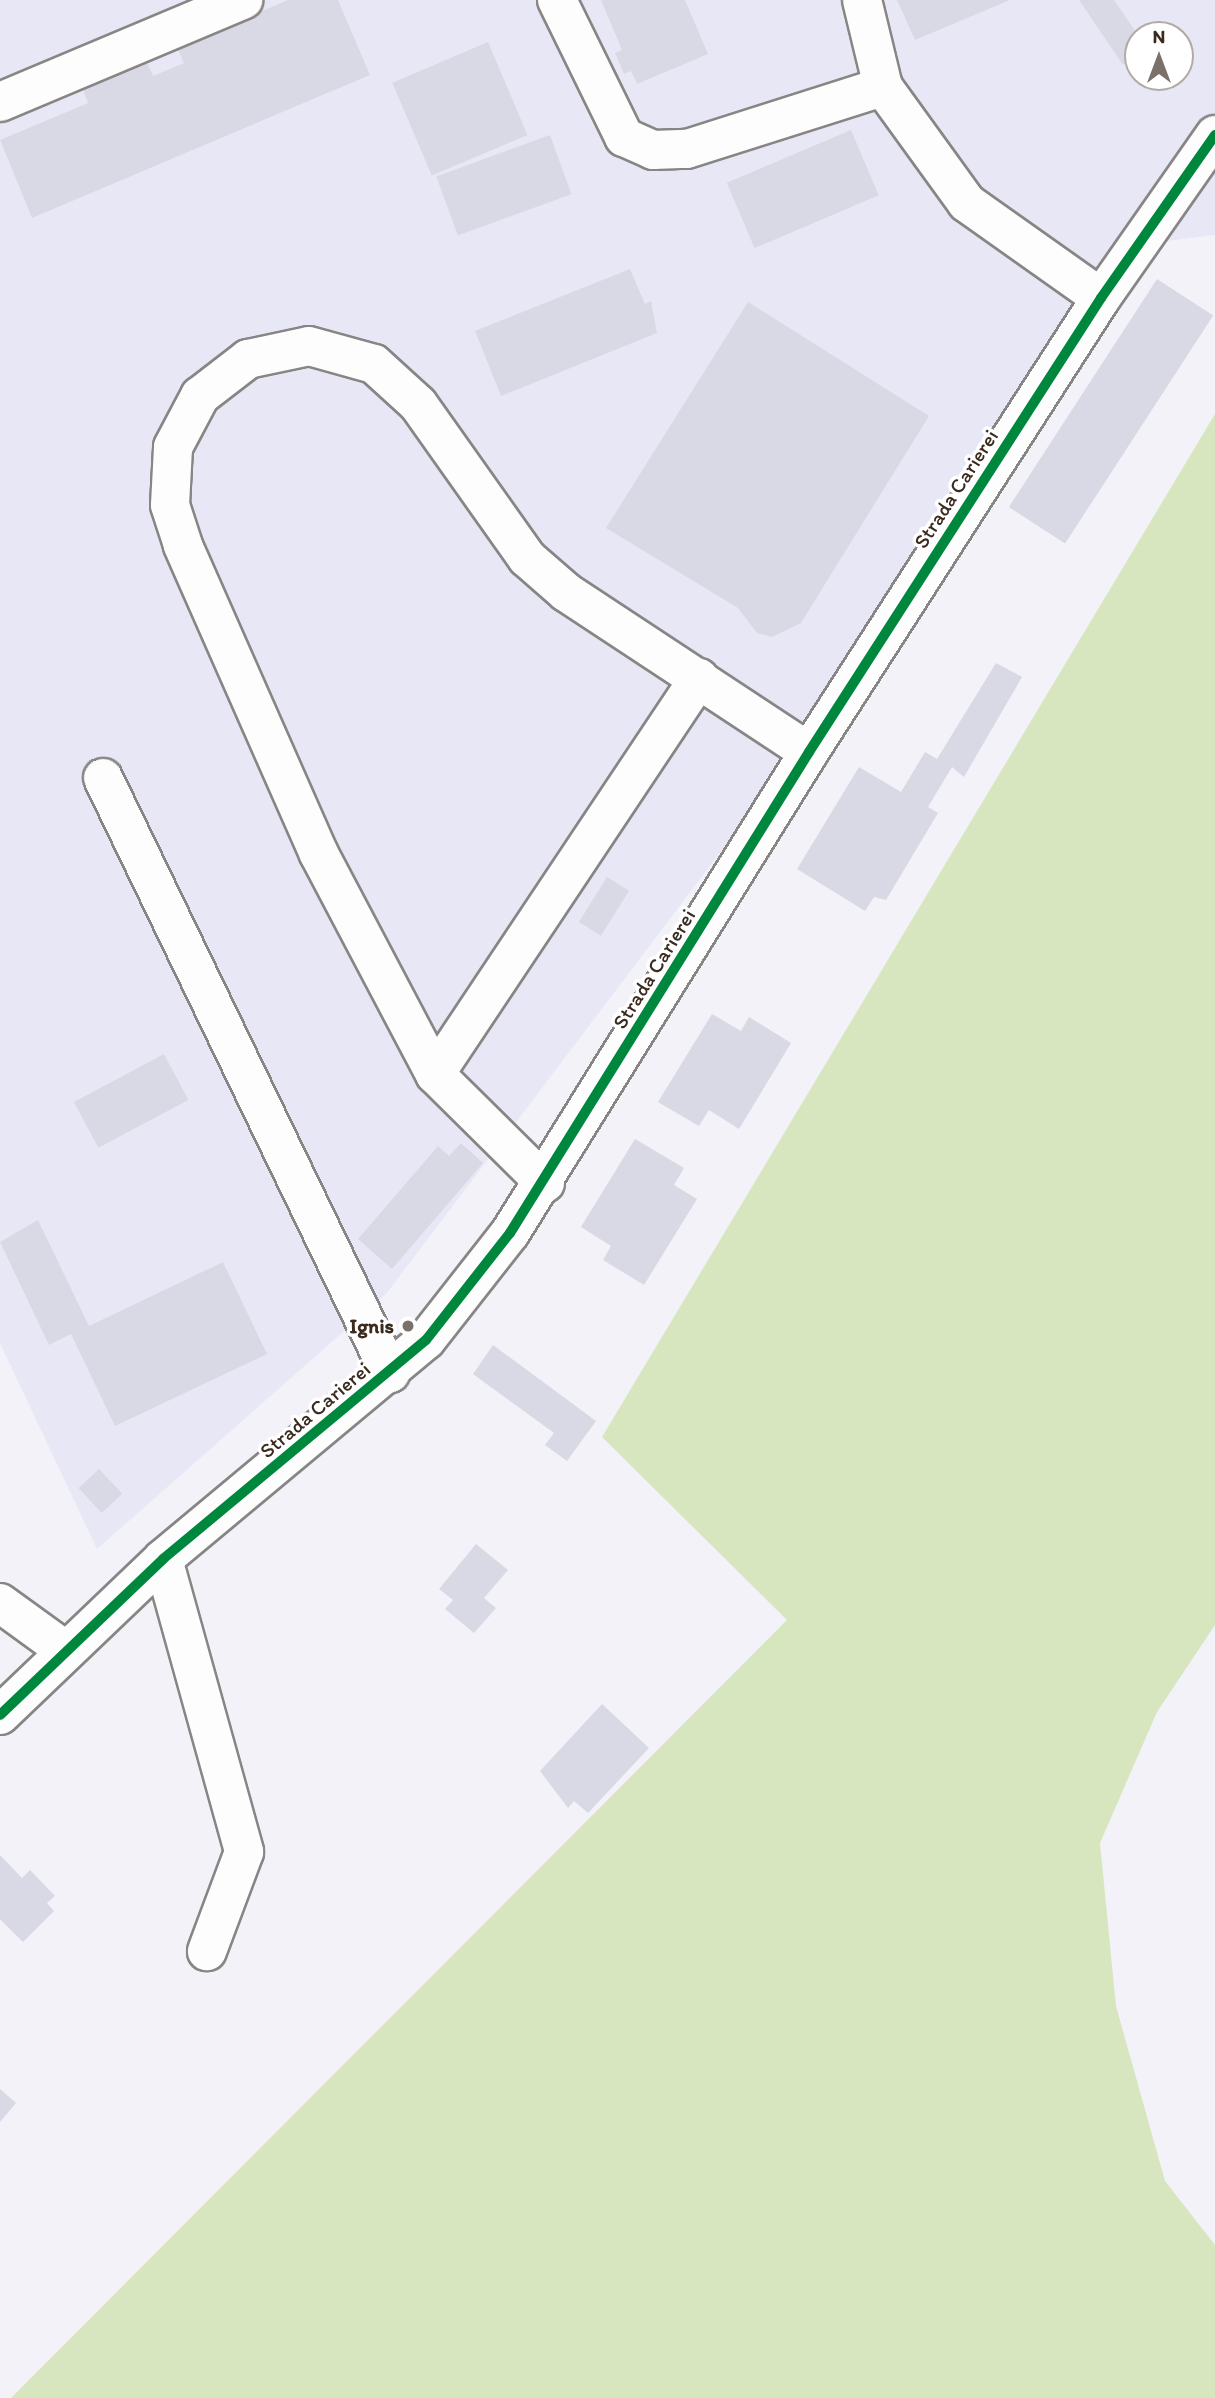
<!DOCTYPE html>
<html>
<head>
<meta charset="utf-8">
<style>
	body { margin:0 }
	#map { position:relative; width:1215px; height:2398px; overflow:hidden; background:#f2f2f8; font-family:Itim,sans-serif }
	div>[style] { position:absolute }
	.built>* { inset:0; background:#e7e7f6 }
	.green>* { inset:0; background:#d8e6c0 }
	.building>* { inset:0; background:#d9d9e6; transform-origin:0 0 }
	.roads { filter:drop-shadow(2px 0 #888585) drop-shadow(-2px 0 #888585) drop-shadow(0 2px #888585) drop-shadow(0 -2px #888585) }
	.minor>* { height:38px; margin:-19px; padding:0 19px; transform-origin:19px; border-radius:19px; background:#fdfdfe }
	.cycleway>* { height:10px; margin:-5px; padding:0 5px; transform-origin:5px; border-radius:5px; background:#00873e }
	.dots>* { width:19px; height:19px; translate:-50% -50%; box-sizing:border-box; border:4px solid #fff; border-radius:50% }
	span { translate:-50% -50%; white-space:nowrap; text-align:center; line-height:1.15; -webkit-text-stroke:7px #fff; paint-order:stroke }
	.street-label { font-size:21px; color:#3b2a1e }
	.poi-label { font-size:21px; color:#3b2a1e; font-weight:700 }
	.right { translate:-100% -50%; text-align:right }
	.north { position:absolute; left:1124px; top:21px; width:70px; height:70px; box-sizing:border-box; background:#fff; border:2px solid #b1aaa5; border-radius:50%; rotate:0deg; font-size:19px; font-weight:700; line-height:28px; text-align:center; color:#3b2a1e }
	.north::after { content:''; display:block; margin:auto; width:24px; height:32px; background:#7b706a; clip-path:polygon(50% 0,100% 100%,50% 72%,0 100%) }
</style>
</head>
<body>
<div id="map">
	<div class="built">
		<div style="clip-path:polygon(evenodd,0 0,1215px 0,1215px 235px,1126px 246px,803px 743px,386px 1294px,97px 1549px,0 1343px,0 0,1138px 35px,1180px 35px,1180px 77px,1138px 77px,1138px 35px)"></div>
	</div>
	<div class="green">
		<div style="clip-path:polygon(1215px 414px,1215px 1625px,1157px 1712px,1100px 1843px,1116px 2006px,1165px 2181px,1215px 2245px,1215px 2398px,11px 2398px,787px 1620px,602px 1437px)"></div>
	</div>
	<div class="building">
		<div style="clip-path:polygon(288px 0,338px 0,370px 75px,32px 218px,0 140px,88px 103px,82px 87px,146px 60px,153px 76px,184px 63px,177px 47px)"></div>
		<div style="clip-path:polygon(601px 0,685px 0,708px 54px,637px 84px,631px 71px,624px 74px,615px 53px,622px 50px)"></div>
		<div style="clip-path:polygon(897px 0,1010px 0,915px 40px)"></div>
		<div style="clip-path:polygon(1079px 0,1114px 0,1138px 35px,1138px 55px,1123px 65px)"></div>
		<div style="left:488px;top:42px;width:101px;height:104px;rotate:67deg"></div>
		<div style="left:851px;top:130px;width:71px;height:135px;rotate:67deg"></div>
		<div style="left:550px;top:135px;width:63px;height:121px;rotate:70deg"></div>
		<div style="clip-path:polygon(630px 269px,645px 304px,651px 301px,657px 333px,501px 396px,475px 331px)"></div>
		<div style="left:1157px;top:279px;width:67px;height:272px;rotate:33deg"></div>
		<div style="clip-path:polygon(748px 302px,929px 416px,801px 623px,772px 637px,757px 633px,738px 608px,606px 528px)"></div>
		<div style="clip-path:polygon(996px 663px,1022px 677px,964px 777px,952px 767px,928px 807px,938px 813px,886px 900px,874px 897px,865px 911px,797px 869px,859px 767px,901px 792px,925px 752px,937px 759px)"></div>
		<div style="left:607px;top:877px;width:26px;height:53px;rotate:32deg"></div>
		<div style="clip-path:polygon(712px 1014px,741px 1031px,749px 1017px,791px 1043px,739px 1129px,709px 1110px,699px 1126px,658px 1102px)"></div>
		<div style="left:164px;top:1054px;width:52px;height:102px;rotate:62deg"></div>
		<div style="clip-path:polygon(635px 1139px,684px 1168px,674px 1185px,697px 1199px,644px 1285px,603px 1260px,611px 1246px,581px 1227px)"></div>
		<div style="clip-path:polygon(461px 1143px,483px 1163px,392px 1269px,358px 1239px,438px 1146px,449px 1156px)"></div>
		<div style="clip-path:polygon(38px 1220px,89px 1326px,223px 1262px,267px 1354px,115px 1426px,71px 1334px,49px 1345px,0 1242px)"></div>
		<div style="clip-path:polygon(493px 1345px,596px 1421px,567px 1461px,545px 1445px,554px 1433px,473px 1374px)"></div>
		<div style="left:99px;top:1469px;width:34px;height:28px;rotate:47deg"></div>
		<div style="clip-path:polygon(476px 1544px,508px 1570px,484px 1598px,496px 1608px,474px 1633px,445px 1609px,453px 1600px,439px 1589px)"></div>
		<div style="clip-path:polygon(602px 1704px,649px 1748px,588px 1813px,574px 1801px,568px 1808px,540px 1771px)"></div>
		<div style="clip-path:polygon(0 1855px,22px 1878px,30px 1870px,55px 1896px,47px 1903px,54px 1911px,23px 1942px,0 1919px)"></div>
		<div style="clip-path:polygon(0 2089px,16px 2103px,0 2122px)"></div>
	</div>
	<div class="roads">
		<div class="minor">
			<div style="left:557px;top:0;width:153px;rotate:63.9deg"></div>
			<div style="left:624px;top:137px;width:32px;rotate:24deg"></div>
			<div style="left:653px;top:150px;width:34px;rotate:-2deg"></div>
			<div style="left:687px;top:149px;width:206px;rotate:-17.6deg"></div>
			<div style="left:883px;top:87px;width:143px;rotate:54.1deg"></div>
			<div style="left:967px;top:203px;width:164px;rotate:35.3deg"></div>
			<div style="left:862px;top:0;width:89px;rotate:76.4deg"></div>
			<div style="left:0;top:102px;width:264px;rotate:-22.8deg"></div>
			<div style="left:103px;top:778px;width:661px;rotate:64.25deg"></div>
			<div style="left:435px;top:1074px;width:476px;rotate:-56.3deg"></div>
			<div style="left:545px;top:1183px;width:155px;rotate:-135.3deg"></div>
			<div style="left:435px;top:1074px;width:249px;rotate:-117.8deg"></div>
			<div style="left:319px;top:854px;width:338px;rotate:-113.8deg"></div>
			<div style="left:183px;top:545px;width:42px;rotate:-108deg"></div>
			<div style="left:170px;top:505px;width:58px;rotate:-87deg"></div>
			<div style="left:173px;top:447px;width:58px;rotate:-62.1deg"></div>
			<div style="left:200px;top:396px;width:61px;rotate:-37.6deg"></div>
			<div style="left:248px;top:359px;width:62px;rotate:-12deg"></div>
			<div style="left:309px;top:346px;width:67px;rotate:15.5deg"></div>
			<div style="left:374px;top:364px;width:59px;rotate:42.3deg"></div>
			<div style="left:418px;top:404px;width:189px;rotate:54.7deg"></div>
			<div style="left:527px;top:558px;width:52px;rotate:41.1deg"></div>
			<div style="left:566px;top:592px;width:291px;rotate:33.4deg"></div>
			<div style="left:163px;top:1559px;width:304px;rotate:74.5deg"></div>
			<div style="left:244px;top:1852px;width:106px;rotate:110.5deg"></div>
			<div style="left:0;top:1603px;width:82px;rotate:36deg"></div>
			<div style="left:0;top:1715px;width:226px;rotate:-43.7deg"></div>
			<div style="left:163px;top:1559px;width:342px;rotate:-39.8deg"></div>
			<div style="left:426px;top:1340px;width:136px;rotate:-51.9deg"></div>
			<div style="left:510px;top:1233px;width:566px;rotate:-58.13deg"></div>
			<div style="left:809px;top:752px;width:540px;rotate:-57.25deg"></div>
			<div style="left:1101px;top:298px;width:199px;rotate:-55deg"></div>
		</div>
	</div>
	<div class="cycleway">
		<div style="left:0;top:1715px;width:226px;rotate:-43.7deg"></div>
		<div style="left:163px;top:1559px;width:342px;rotate:-39.8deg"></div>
		<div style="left:426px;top:1340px;width:136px;rotate:-51.9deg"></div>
		<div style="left:510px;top:1233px;width:566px;rotate:-58.13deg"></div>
		<div style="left:809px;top:752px;width:540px;rotate:-57.25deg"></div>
		<div style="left:1101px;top:298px;width:199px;rotate:-55deg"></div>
	</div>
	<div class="dots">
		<div style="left:408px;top:1326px;background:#7b706a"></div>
	</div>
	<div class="street-label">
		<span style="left:956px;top:489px;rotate:-57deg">Strada Carierei</span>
		<span style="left:654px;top:969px;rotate:-58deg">Strada Carierei</span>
		<span style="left:315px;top:1410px;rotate:-40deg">Strada Carierei</span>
	</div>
	<div class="poi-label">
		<span class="right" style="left:394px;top:1326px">Ignis</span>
	</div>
	<div class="north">N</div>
</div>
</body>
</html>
